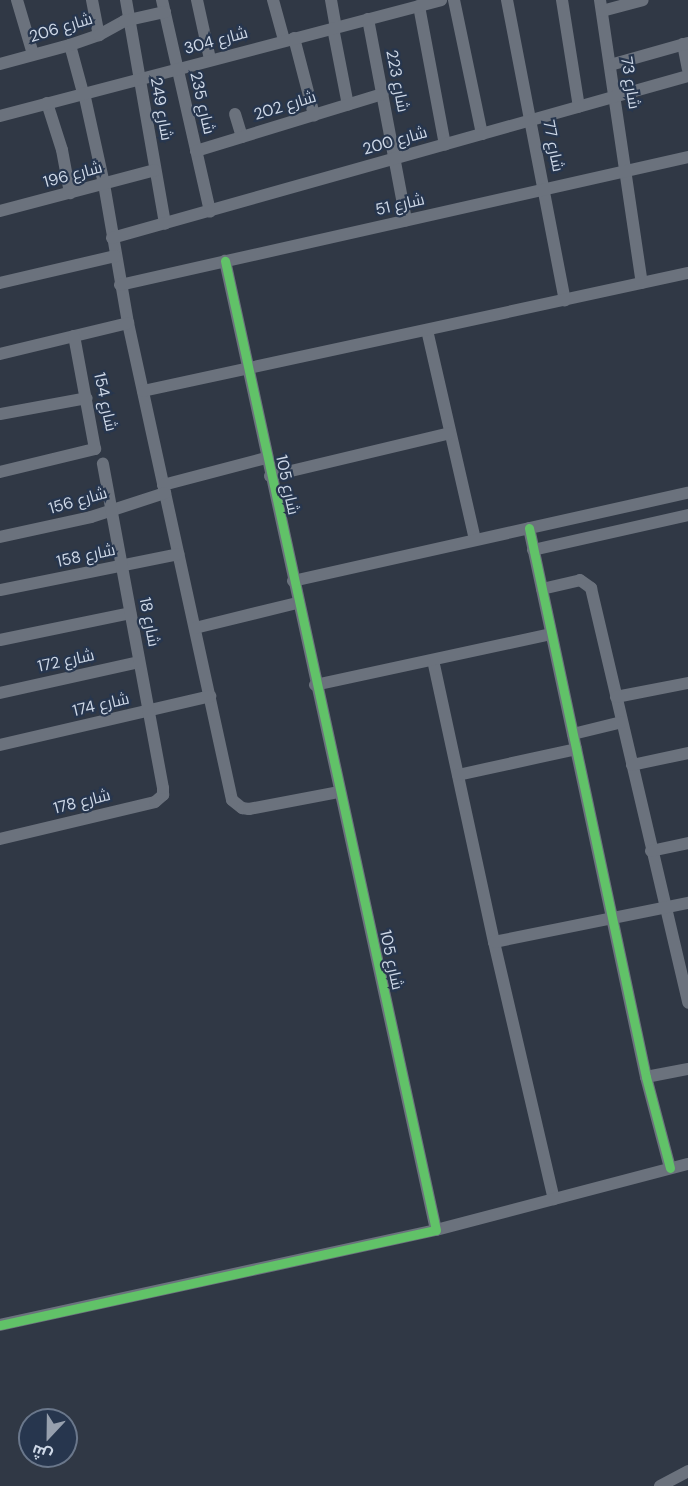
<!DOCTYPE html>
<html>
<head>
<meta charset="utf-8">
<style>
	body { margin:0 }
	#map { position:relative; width:688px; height:1486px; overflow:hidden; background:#303845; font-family:"DM Sans",Cairo,sans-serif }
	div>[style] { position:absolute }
	.street>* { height:12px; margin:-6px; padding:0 6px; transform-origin:6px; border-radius:6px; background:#6b727d }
	.cycleway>* { height:9px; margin:-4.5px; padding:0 4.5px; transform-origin:4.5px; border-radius:4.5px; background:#61c268 }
	span { translate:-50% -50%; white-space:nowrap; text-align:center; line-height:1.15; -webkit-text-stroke:4.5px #27364e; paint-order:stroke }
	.street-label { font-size:16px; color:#ced8e7 }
	.north { position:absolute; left:18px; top:1408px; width:60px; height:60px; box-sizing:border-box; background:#27364e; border:2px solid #6a778b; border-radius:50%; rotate:202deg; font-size:16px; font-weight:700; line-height:24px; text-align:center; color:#ced8e7 }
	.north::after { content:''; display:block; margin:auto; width:21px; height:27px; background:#97a0ae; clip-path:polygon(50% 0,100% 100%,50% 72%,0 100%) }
</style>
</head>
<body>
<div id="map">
	<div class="street">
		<div style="left:17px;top:0;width:56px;rotate:73.5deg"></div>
		<div style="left:92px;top:0;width:36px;rotate:79deg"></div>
		<div style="left:126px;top:0;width:227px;rotate:80.1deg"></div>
		<div style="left:162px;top:0;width:217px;rotate:77.2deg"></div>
		<div style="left:197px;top:0;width:60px;rotate:77.6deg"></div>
		<div style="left:273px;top:0;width:41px;rotate:74.6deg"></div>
		<div style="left:331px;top:0;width:27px;rotate:80deg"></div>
		<div style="left:454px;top:0;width:137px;rotate:78.2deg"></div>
		<div style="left:507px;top:0;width:306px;rotate:79.1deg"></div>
		<div style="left:562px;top:0;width:108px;rotate:81deg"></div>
		<div style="left:600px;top:0;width:286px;rotate:81.6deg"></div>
		<div style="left:419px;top:6px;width:141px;rotate:79.4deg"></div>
		<div style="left:602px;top:11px;width:42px;rotate:-15deg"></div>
		<div style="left:368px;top:19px;width:205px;rotate:79.3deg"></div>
		<div style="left:333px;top:28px;width:78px;rotate:79deg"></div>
		<div style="left:294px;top:38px;width:80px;rotate:75.4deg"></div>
		<div style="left:683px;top:44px;width:25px;rotate:79deg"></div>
		<div style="left:70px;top:45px;width:50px;rotate:74.8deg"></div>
		<div style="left:0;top:64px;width:73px;rotate:-15.2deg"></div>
		<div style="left:70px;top:45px;width:31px;rotate:-19deg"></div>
		<div style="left:99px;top:35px;width:29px;rotate:-29deg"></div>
		<div style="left:124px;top:21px;width:42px;rotate:-12.4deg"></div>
		<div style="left:610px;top:65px;width:81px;rotate:-15.8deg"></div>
		<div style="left:84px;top:93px;width:93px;rotate:77.6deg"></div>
		<div style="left:104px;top:184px;width:141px;rotate:80.2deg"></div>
		<div style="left:128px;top:323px;width:488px;rotate:77.7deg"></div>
		<div style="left:232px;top:800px;width:13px;rotate:39deg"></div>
		<div style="left:242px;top:808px;width:7px;rotate:8deg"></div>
		<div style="left:249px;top:809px;width:92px;rotate:-10.7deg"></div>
		<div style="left:47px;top:103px;width:49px;rotate:72.3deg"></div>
		<div style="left:62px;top:150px;width:44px;rotate:79.5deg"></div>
		<div style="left:235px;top:114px;width:24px;rotate:73deg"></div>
		<div style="left:0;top:116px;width:456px;rotate:-14.7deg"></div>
		<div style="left:196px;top:151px;width:195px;rotate:-17deg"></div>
		<div style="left:0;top:211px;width:160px;rotate:-14.8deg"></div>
		<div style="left:112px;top:238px;width:598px;rotate:-15.71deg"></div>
		<div style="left:0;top:283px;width:118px;rotate:-13.2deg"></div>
		<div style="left:120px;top:285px;width:582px;rotate:-12.7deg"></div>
		<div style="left:427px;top:330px;width:215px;rotate:77.1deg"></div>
		<div style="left:0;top:354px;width:132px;rotate:-13.6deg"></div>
		<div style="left:143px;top:391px;width:558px;rotate:-12.22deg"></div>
		<div style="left:0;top:414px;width:88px;rotate:-10.4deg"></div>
		<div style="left:0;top:472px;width:98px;rotate:-13.6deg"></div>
		<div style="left:95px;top:449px;width:115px;rotate:-100.5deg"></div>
		<div style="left:270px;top:476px;width:185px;rotate:-13.4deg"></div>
		<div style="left:163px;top:485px;width:106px;rotate:-14.7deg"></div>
		<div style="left:529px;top:528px;width:561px;rotate:77.97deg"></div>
		<div style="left:646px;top:1077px;width:94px;rotate:75.2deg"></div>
		<div style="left:0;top:537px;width:93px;rotate:-12.4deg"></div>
		<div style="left:91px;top:517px;width:78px;rotate:-18deg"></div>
		<div style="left:533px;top:550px;width:159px;rotate:-12.7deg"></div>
		<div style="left:293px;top:581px;width:405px;rotate:-12.6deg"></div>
		<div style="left:542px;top:589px;width:39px;rotate:-13deg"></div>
		<div style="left:580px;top:580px;width:14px;rotate:36deg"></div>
		<div style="left:591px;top:588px;width:426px;rotate:76.8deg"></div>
		<div style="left:0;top:590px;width:182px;rotate:-11.4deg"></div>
		<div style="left:195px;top:628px;width:105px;rotate:-13.8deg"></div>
		<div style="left:0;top:640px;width:133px;rotate:-11.7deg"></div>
		<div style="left:433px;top:660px;width:289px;rotate:77.8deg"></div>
		<div style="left:494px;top:942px;width:264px;rotate:76.9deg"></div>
		<div style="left:315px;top:685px;width:241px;rotate:-12.2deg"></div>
		<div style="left:0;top:693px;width:142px;rotate:-12.6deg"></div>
		<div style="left:616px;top:697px;width:73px;rotate:-11deg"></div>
		<div style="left:573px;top:734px;width:50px;rotate:-13.8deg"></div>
		<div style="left:0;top:745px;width:216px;rotate:-13.1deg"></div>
		<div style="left:632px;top:765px;width:57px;rotate:-12.1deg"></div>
		<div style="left:458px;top:775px;width:121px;rotate:-12.4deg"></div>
		<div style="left:0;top:839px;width:159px;rotate:-13.4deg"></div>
		<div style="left:155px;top:802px;width:11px;rotate:-41deg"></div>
		<div style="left:163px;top:795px;width:7px;rotate:-90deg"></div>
		<div style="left:163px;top:788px;width:330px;rotate:-100.5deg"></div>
		<div style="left:651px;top:851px;width:38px;rotate:-12deg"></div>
		<div style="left:494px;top:942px;width:198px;rotate:-11.4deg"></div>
		<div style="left:646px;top:1077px;width:43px;rotate:-10.8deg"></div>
		<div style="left:436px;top:1230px;width:260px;rotate:-14.7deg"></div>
		<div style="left:0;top:1325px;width:446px;rotate:-12.3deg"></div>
		<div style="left:436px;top:1230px;width:992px;rotate:-102.28deg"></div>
		<div style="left:660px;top:1486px;width:32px;rotate:-28deg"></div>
	</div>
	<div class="cycleway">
		<div style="left:529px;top:528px;width:561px;rotate:77.97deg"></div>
		<div style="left:646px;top:1077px;width:94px;rotate:75.2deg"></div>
		<div style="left:0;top:1325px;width:446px;rotate:-12.3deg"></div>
		<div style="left:436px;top:1230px;width:992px;rotate:-102.28deg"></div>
	</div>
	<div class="street-label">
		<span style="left:61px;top:28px;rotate:-17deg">شارع 206</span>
		<span style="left:216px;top:41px;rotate:-15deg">شارع 304</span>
		<span style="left:397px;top:81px;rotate:79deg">شارع 223</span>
		<span style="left:630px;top:83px;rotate:81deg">شارع 73</span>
		<span style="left:202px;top:103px;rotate:77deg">شارع 235</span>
		<span style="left:285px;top:106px;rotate:-17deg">شارع 202</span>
		<span style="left:161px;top:109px;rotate:80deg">شارع 249</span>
		<span style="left:395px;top:141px;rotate:-16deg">شارع 200</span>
		<span style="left:553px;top:146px;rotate:79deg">شارع 77</span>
		<span style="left:73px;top:175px;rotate:-15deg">شارع 196</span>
		<span style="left:400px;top:205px;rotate:-13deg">شارع 51</span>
		<span style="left:105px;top:402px;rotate:78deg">شارع 154</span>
		<span style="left:287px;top:485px;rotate:78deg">شارع 105</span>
		<span style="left:78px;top:501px;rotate:-16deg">شارع 156</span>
		<span style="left:86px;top:556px;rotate:-12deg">شارع 158</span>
		<span style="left:149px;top:622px;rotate:79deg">شارع 18</span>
		<span style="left:66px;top:661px;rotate:-12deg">شارع 172</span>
		<span style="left:101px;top:705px;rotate:-13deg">شارع 174</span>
		<span style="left:82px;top:802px;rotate:-14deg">شارع 178</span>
		<span style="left:391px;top:960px;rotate:78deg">شارع 105</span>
	</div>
	<div class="north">ش</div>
</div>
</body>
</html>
